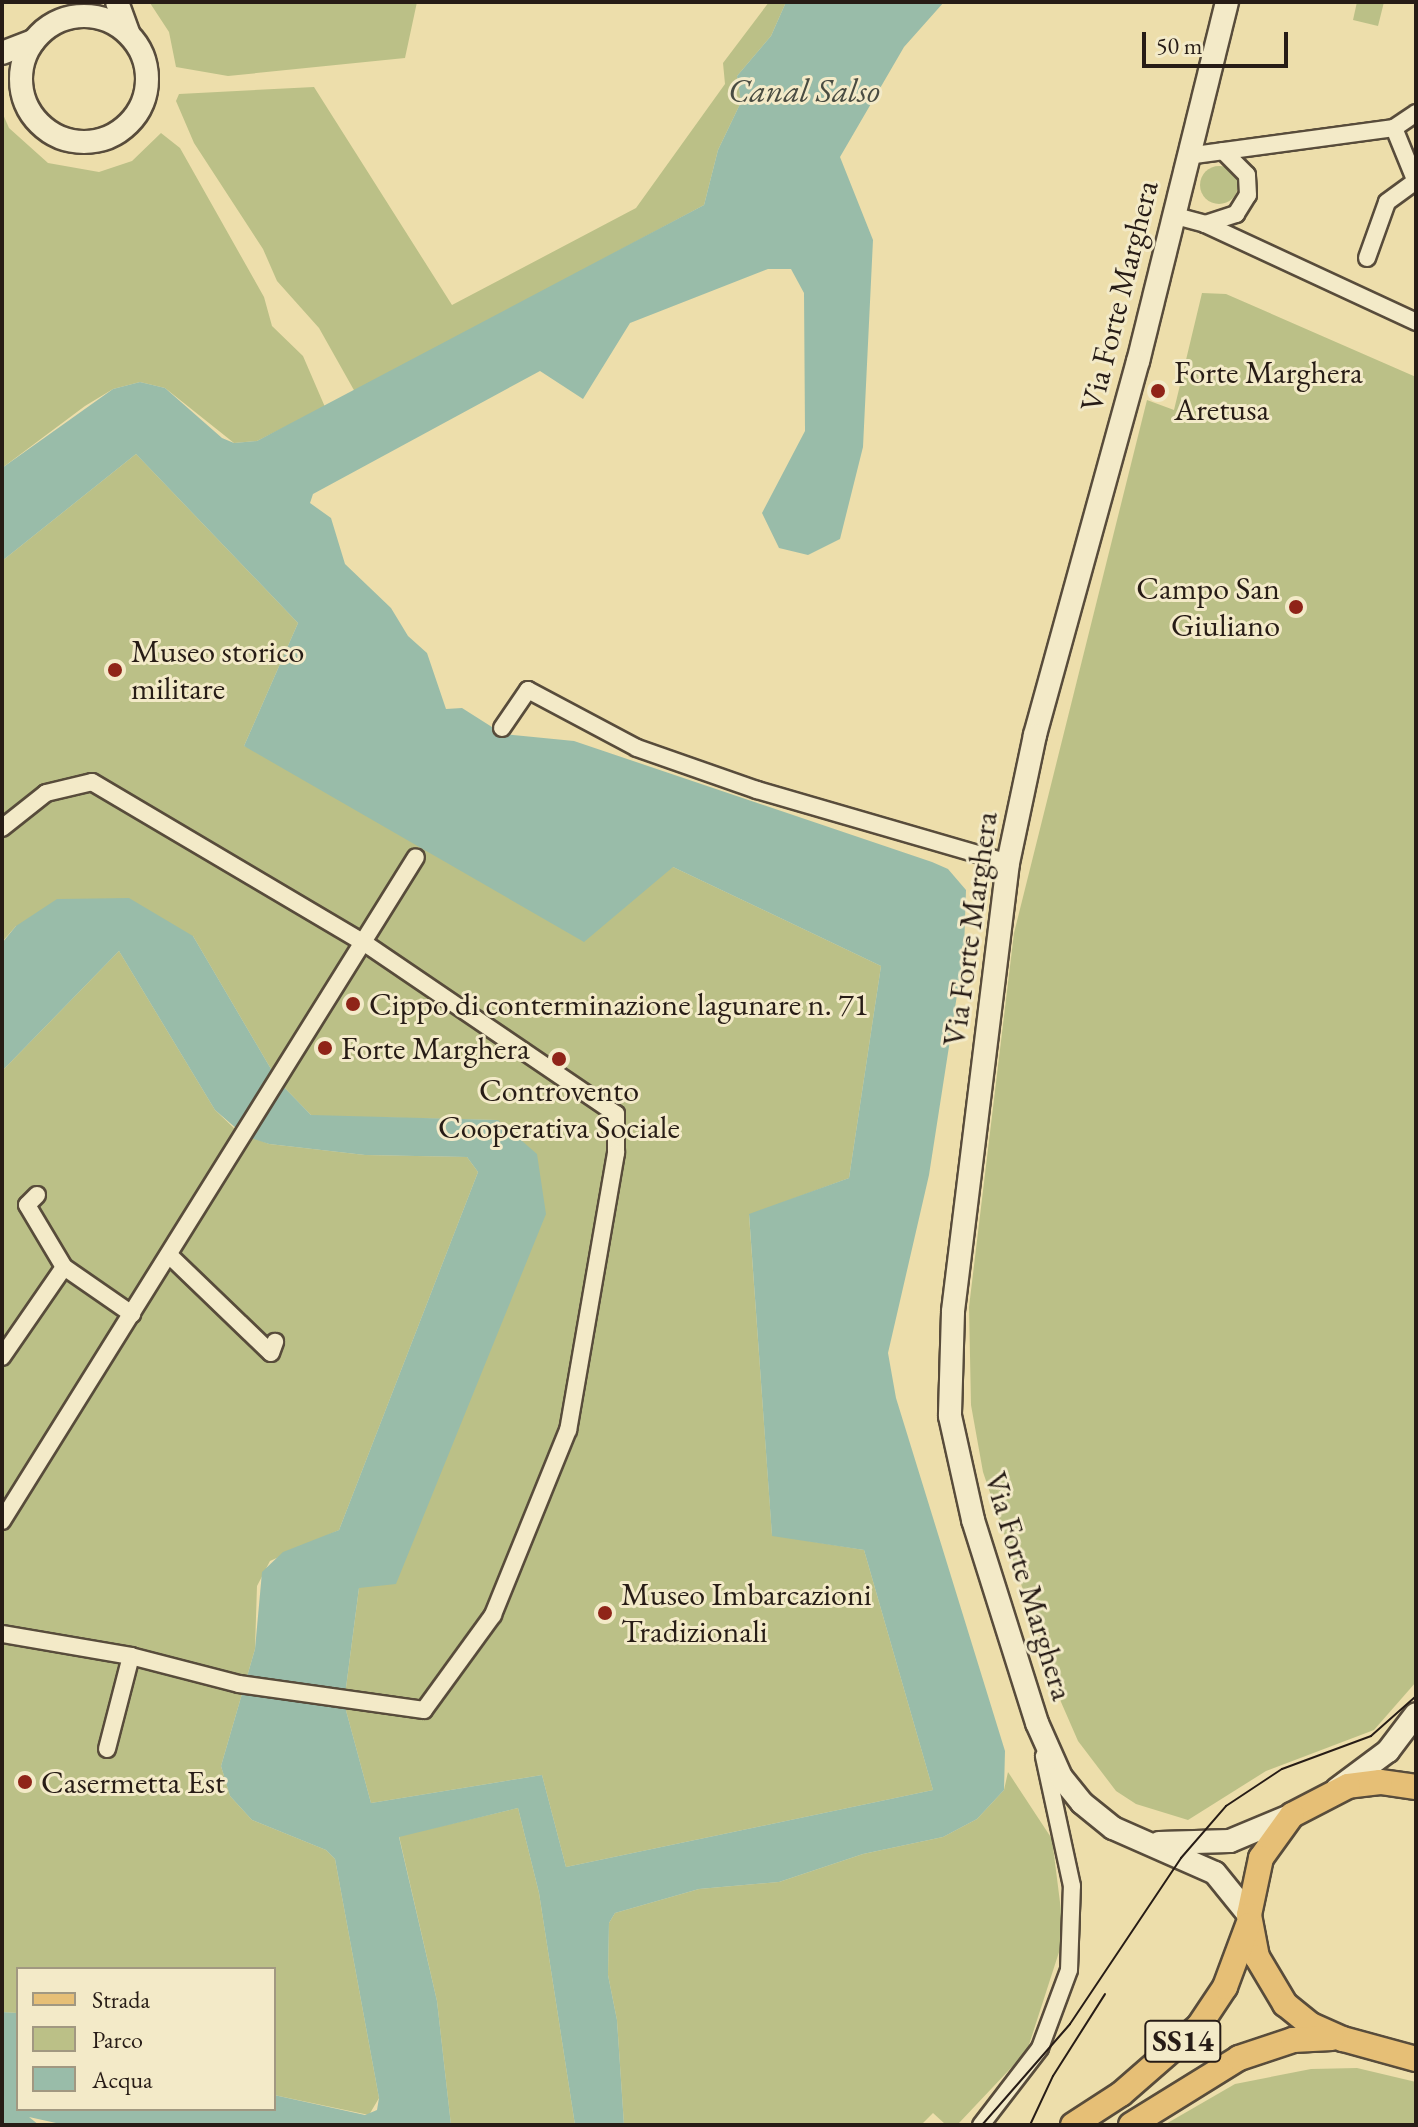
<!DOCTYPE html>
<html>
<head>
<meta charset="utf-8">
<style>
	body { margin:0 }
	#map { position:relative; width:1418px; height:2127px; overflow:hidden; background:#eddeab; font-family:"EB Garamond",serif }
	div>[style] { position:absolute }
	.green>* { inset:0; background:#bbc087 }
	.round { border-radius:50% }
	.water>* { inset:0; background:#99bca9 }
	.roads { filter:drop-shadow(2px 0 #584c3b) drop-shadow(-2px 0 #584c3b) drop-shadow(0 2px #584c3b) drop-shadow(0 -2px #584c3b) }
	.street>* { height:16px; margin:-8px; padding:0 8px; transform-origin:8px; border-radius:8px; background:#f3eac8 }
	.secondary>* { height:22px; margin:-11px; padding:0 11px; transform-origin:11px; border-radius:11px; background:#f3eac8 }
	.secondary>.ring { margin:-11px; padding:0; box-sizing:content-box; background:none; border:22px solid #f3eac8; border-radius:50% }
	.primary>* { height:24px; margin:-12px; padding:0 12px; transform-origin:12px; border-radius:12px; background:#e6bf76 }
	.tram>* { height:2px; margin:-1px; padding:0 1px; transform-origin:1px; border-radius:1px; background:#271c16 }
	.dots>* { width:22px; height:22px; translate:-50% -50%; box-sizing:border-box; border:4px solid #f3eac8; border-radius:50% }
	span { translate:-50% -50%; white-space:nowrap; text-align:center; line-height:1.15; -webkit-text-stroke:6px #f3eac8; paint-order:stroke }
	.shield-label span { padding:2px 6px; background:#f3eac8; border:2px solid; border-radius:6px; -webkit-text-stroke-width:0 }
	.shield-label { font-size:30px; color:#271c16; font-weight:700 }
	.street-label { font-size:32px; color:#271c16 }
	.poi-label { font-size:32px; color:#271c16 }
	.left { translate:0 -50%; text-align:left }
	.right { translate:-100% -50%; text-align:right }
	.water-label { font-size:34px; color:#494c42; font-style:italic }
	.frame { position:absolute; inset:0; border:4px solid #271c16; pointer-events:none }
	.legend { position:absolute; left:16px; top:1967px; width:260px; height:144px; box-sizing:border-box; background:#f3eac8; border:2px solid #a19881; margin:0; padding:10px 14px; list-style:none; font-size:24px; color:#271c16 }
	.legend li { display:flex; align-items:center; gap:16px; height:40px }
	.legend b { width:40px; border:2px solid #a19881 }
	.scale { position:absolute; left:1142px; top:32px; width:146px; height:36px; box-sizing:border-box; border:4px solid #271c16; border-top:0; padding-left:10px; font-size:24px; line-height:28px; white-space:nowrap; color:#271c16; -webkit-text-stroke:6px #f3eac8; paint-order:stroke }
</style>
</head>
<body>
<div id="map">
	<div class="green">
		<div style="clip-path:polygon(417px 2px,405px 58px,228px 76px,176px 67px,169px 32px,150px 3px)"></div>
		<div style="clip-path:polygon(769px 2px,786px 2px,771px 36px,737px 76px,741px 102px,718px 150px,704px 205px,355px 392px,319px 328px,277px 281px,263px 249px,194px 143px,176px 101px,179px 94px,314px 87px,452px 305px,636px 208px,725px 84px,723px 63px)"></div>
		<div style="clip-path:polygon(1357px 2px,1384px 2px,1378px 26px,1353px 20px)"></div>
		<div style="clip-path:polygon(2px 112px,9px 128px,48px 163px,99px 172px,132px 161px,161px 133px,180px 148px,264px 297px,272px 326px,303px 356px,325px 407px,257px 441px,234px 443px,165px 388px,140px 382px,113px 389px,85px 406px,2px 468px)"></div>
		<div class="round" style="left:1200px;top:166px;width:38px;height:38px"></div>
		<div style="clip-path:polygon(1202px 293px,1226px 294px,1416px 377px,1416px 1682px,1374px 1730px,1266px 1771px,1188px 1820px,1136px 1804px,1116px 1791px,1078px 1741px,1061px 1702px,983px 1472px,971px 1405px,969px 1307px,1014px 933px,1147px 400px,1174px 410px)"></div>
		<div style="clip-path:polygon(136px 454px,298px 623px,244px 746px,673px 867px,881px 966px,849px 1178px,749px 1215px,772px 1535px,864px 1550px,933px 1790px,566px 1867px,542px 1775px,371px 1803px,344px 1703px,359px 1588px,498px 1120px,312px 1116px,278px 1081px,193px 936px,16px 926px,2px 942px,2px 561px)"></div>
		<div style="clip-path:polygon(119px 951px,215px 1110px,236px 1130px,269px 1144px,365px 1155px,467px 1157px,478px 1172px,339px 1530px,270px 1561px,257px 1586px,255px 1649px,221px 1766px,230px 1796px,252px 1820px,326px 1850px,335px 1859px,379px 2098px,369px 2115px,274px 2095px,274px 1969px,18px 1969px,18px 2013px,2px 2012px,2px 1071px)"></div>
		<div style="clip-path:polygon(1008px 1772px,1052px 1839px,1062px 1918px,1060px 1949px,1027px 2051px,959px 2123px,945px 2124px,933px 2113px,921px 2125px,624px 2125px,617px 2020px,608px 1975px,609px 1923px,615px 1913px,699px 1889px,779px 1882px,863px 1854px,943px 1837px,977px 1819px,1004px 1790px)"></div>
		<div style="clip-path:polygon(518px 1808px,539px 1893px,575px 2125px,451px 2125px,437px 2001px,399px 1836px)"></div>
		<div style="clip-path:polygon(1357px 2068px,1416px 2082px,1416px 2125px,1164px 2125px,1235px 2084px,1311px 2069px)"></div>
	</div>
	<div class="water">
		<div style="clip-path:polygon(786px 2px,944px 2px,904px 47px,840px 157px,873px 240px,863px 447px,840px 539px,808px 555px,779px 548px,762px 513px,805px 431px,804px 293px,791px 269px,768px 269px,630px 323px,583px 399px,540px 371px,313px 494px,310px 503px,331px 518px,345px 564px,391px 608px,408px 636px,427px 653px,446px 709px,462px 708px,503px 734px,574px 741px,932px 862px,948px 869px,966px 890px,964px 950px,929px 1175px,888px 1353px,896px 1398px,1005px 1751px,1004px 1790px,977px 1819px,943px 1837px,863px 1854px,779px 1882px,699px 1889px,615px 1913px,609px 1923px,608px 1975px,617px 2020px,624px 2125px,575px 2125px,539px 1893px,518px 1808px,399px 1837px,437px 2001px,451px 2125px,65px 2125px,29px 2117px,39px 2125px,2px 2125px,2px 2012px,18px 2013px,18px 2109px,274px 2109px,274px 2095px,365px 2115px,377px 2110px,379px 2098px,335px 1859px,326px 1850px,252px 1820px,230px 1796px,221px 1766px,255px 1649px,262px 1572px,283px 1552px,339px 1530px,478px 1172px,467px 1157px,365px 1155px,269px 1144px,245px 1136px,215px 1110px,119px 951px,2px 1071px,2px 943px,16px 926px,57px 899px,129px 898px,193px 936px,278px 1081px,311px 1115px,498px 1120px,537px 1154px,546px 1214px,396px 1584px,359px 1588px,344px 1703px,371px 1803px,542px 1775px,566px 1867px,933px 1790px,864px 1550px,772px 1536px,749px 1214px,849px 1178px,881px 966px,673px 867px,584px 942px,244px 746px,298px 623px,136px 454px,2px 561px,2px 468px,113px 389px,140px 382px,165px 388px,222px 438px,234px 443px,257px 441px,704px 205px,718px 150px,741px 102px,737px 76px,771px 36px)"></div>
	</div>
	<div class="roads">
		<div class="street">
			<div style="left:1394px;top:128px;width:58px;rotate:67.8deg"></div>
			<div style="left:1187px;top:156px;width:209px;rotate:-7.7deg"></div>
			<div style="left:1394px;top:128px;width:27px;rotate:-34deg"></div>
			<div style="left:1172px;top:215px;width:34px;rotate:15deg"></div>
			<div style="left:1205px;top:224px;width:233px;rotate:24.9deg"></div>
			<div style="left:1205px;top:224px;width:33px;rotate:-18deg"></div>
			<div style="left:1236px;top:214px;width:22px;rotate:-58deg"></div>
			<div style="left:1248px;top:195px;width:20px;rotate:-93deg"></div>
			<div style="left:1247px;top:175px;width:34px;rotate:-135deg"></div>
			<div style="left:1367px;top:258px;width:59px;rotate:-70.3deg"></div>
			<div style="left:1387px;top:202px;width:36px;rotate:-36deg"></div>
			<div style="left:502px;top:728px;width:46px;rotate:-55.6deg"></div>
			<div style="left:528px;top:690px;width:123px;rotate:28deg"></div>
			<div style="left:637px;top:748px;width:127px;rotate:19.3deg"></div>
			<div style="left:757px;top:790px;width:261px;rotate:16.2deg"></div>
			<div style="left:2px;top:828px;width:56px;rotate:-38.5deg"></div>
			<div style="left:46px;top:793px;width:47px;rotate:-13.4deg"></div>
			<div style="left:92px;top:782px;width:315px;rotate:30.6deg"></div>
			<div style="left:363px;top:942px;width:306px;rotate:34.2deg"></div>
			<div style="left:616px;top:1114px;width:39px;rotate:90deg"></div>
			<div style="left:616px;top:1153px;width:281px;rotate:99.8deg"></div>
			<div style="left:568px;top:1430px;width:200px;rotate:112.1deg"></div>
			<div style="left:493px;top:1615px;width:117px;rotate:126deg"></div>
			<div style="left:424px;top:1710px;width:187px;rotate:-172deg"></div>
			<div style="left:239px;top:1684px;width:112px;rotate:-165.5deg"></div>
			<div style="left:131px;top:1656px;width:131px;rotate:-170.3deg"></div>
			<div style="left:37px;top:1195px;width:14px;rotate:135deg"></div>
			<div style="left:27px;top:1205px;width:72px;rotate:59.2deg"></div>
			<div style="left:169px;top:1255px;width:141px;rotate:43.9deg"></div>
			<div style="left:271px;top:1353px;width:12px;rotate:-70deg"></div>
			<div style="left:2px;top:1357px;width:109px;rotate:-55.4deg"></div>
			<div style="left:64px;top:1267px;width:83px;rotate:34.7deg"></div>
			<div style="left:2px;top:1521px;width:782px;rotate:-58.06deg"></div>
			<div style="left:107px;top:1749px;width:96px;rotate:-75.5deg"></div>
			<div style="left:981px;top:2125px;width:97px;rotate:-52.5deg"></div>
			<div style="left:1040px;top:2048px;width:83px;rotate:-69.6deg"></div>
			<div style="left:1069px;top:1970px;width:84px;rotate:-88deg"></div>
			<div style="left:1072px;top:1886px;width:133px;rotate:-102.2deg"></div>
		</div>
		<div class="secondary">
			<div style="left:117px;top:2px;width:33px;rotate:70deg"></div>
			<div style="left:1227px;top:2px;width:370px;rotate:103.9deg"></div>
			<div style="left:1138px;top:361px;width:388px;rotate:105.4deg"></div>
			<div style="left:1035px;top:735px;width:131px;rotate:101.9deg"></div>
			<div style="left:1008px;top:863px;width:452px;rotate:97deg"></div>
			<div style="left:953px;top:1312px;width:104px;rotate:91.7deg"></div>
			<div style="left:950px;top:1416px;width:107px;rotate:77.5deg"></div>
			<div style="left:973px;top:1520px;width:213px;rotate:72.5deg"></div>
			<div style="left:1037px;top:1723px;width:59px;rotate:66deg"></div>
			<div style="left:1061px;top:1777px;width:33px;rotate:51deg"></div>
			<div style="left:1082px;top:1803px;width:40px;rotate:39deg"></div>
			<div style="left:1113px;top:1828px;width:111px;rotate:23.8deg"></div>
			<div style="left:1215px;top:1873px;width:54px;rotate:51deg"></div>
			<div class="ring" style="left:21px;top:16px;width:104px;height:104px"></div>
			<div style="left:2px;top:53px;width:34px;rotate:-21deg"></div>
			<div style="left:1337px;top:1789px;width:64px;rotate:-36.7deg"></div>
			<div style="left:1388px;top:1751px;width:46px;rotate:-52.9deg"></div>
			<div style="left:1159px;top:1843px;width:71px;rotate:-1.6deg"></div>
			<div style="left:1230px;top:1841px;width:67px;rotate:-22.8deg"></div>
		</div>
		<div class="primary">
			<div style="left:1416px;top:1787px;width:36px;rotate:-172deg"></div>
			<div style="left:1380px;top:1782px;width:32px;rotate:173deg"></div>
			<div style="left:1348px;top:1786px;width:63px;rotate:152.6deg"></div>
			<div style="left:1292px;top:1815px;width:53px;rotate:125.8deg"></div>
			<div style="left:1261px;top:1858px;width:58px;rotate:101.9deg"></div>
			<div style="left:1249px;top:1915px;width:43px;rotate:79.2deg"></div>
			<div style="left:1257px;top:1957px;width:55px;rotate:59.2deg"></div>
			<div style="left:1285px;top:2004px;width:33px;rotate:39deg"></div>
			<div style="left:1311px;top:2025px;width:35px;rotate:24deg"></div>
			<div style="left:1343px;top:2039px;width:76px;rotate:15.3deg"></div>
			<div style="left:1073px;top:2125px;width:57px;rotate:-32.9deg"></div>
			<div style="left:1121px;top:2094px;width:103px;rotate:-41.1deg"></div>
			<div style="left:1199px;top:2026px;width:47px;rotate:-56.3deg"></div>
			<div style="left:1225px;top:1987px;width:66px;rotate:-69.6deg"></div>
			<div style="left:1131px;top:2125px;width:127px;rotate:-31.8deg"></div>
			<div style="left:1239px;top:2058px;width:57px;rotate:-18.4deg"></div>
			<div style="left:1293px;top:2040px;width:39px;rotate:-3deg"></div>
		</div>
	</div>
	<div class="tram">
		<div style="left:982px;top:2125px;width:134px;rotate:-48.9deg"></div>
		<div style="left:1070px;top:2024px;width:200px;rotate:-56.2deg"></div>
		<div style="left:1181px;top:1858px;width:69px;rotate:-49.1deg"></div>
		<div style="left:1226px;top:1806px;width:67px;rotate:-33.5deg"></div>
		<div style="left:1282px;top:1769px;width:95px;rotate:-20.3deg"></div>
		<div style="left:1371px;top:1736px;width:60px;rotate:-41.6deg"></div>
		<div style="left:1030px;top:2125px;width:54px;rotate:-64.9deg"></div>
		<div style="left:1053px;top:2076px;width:97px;rotate:-57.6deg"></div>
	</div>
	<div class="dots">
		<div style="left:1158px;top:391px;background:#8f2418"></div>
		<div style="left:1296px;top:607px;background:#8f2418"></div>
		<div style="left:115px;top:670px;background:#8f2418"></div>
		<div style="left:353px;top:1004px;background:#8f2418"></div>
		<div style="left:325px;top:1048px;background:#8f2418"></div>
		<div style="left:559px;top:1059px;background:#8f2418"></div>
		<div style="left:605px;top:1613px;background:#8f2418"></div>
		<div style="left:25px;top:1782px;background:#8f2418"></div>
	</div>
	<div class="shield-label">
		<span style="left:1183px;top:2041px">SS14</span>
	</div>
	<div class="street-label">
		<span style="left:1119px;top:296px;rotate:-76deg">Via Forte Marghera</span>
		<span style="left:970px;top:929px;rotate:-82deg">Via Forte Marghera</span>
		<span style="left:1029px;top:1586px;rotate:73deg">Via Forte Marghera</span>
	</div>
	<div class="poi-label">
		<span class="left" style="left:1174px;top:391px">Forte Marghera<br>Aretusa</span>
		<span class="right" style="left:1280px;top:607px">Campo San<br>Giuliano</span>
		<span class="left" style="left:131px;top:670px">Museo storico<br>militare</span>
		<span class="left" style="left:369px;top:1004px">Cippo di conterminazione lagunare n. 71</span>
		<span class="left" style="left:341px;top:1048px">Forte Marghera</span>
		<span style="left:559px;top:1109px">Controvento<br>Cooperativa Sociale</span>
		<span class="left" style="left:621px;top:1613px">Museo Imbarcazioni<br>Tradizionali</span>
		<span class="left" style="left:41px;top:1782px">Casermetta Est</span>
	</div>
	<div class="water-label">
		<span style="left:804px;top:91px">Canal Salso</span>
	</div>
	<div class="frame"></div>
	<ul class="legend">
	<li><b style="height:10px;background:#e6bf76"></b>Strada</li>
	<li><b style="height:22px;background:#bbc087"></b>Parco</li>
	<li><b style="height:22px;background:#99bca9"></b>Acqua</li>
	</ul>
	<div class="scale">50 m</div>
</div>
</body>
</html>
